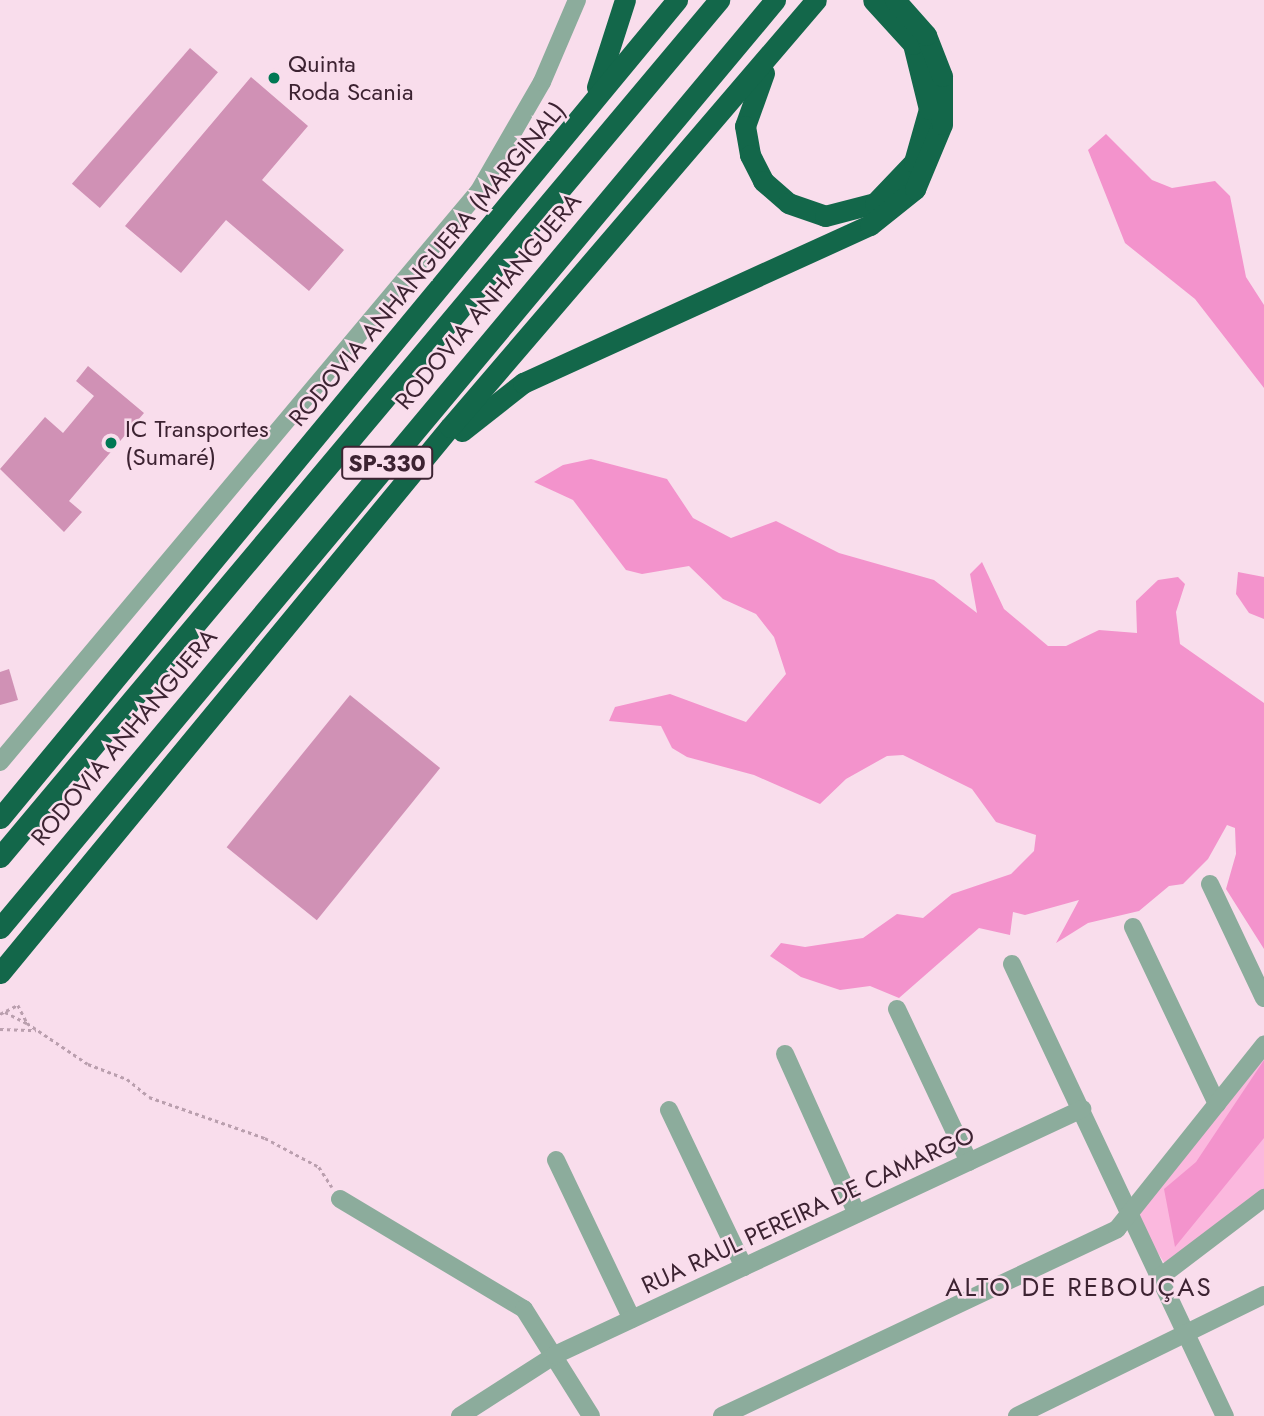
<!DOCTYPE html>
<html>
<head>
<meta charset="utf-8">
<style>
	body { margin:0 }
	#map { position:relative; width:1264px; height:1416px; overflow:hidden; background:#f9ddec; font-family:Jost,sans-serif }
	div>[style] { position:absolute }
	.green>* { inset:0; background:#fbb8de }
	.forest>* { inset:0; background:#f393cc }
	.building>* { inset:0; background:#d091b5; transform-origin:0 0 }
	.path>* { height:2.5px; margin-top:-1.25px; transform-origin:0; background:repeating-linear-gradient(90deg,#ba9fae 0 3.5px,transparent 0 7px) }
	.minor>* { height:18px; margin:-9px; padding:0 9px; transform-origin:9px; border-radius:9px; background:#8cac9c }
	.highway>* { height:21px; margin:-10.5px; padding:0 10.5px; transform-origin:10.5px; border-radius:10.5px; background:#13674a }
	.dots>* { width:19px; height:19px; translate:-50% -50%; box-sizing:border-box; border:4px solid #f9ddec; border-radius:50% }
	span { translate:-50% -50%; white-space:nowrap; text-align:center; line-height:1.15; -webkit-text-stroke:5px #f9ddec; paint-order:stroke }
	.shield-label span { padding:2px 5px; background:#f9ddec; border:2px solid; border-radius:5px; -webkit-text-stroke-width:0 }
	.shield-label { font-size:23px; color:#3d2332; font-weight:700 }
	.poi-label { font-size:24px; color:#3d2332 }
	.left { translate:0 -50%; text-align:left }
	.street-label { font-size:24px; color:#3d2332 }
	.neighbourhood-label { font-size:26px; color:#3d2332; letter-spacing:2px }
</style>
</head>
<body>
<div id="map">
	<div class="green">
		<div style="clip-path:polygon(1264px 1054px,1264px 1191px,1165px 1264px,1133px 1215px)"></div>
	</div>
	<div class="forest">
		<div style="clip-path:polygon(1106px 134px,1152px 180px,1172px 188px,1215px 181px,1230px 196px,1246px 277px,1264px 305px,1264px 388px,1195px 299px,1125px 243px,1088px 150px)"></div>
		<div style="clip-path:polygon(591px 459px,667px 479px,693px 518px,731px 538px,776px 521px,839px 553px,934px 580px,977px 613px,970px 574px,982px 562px,1004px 609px,1048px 646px,1066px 646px,1099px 630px,1137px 633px,1136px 601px,1158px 580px,1178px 577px,1185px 584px,1176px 612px,1180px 644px,1264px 703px,1264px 949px,1226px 889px,1236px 854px,1235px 828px,1227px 825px,1208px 859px,1183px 884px,1169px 886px,1139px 911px,1088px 923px,1056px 943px,1079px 900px,1025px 915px,1013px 912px,1010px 935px,979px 928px,899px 998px,870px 986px,840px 990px,801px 977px,770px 956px,781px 943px,805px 947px,863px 938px,897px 914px,923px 918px,952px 894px,1011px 874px,1034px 851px,1036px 835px,996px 822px,972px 789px,903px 755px,887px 756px,846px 779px,820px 804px,754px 775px,687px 757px,672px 748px,661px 726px,609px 721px,615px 707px,670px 694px,746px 722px,786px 674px,774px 637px,756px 614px,723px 599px,689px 566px,642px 574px,626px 570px,573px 500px,534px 482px,563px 465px)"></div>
		<div style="clip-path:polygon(1238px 572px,1264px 577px,1264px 619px,1249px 613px,1236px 594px)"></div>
		<div style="clip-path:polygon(1264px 1060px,1264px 1138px,1175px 1247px,1164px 1189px,1196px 1162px)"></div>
	</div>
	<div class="building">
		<div style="left:190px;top:48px;width:37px;height:180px;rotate:41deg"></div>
		<div style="clip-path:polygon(251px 77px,308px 126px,262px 180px,344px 250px,309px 291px,226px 220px,181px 273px,125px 226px)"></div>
		<div style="clip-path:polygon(88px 366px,144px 413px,69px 501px,82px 512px,64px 532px,0 469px,45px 417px,63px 433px,94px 396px,76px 381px)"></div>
		<div style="clip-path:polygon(9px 669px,18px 700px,0 705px,0 672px)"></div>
		<div style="left:350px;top:695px;width:116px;height:196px;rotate:39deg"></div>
	</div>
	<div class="path">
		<div style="left:5px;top:1012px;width:25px;rotate:27deg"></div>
		<div style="left:0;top:1014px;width:20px;rotate:-27deg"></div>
		<div style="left:18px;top:1005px;width:20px;rotate:63deg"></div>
		<div style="left:27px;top:1023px;width:73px;rotate:33.9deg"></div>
		<div style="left:88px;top:1064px;width:42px;rotate:21deg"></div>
		<div style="left:127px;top:1079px;width:28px;rotate:39deg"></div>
		<div style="left:149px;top:1097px;width:123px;rotate:19.5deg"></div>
		<div style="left:265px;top:1138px;width:61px;rotate:28.2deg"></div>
		<div style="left:319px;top:1167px;width:24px;rotate:57deg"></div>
		<div style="left:0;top:1029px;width:36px;rotate:2deg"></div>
	</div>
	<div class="minor">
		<div style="left:0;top:762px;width:745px;rotate:-50.01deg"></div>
		<div style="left:479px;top:191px;width:126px;rotate:-60deg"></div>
		<div style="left:542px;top:82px;width:89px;rotate:-66.9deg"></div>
		<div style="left:1210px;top:884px;width:126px;rotate:64.7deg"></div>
		<div style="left:1133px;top:927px;width:196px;rotate:64.6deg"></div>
		<div style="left:1012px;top:964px;width:500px;rotate:64.8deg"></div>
		<div style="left:897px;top:1009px;width:169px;rotate:64.8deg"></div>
		<div style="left:785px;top:1054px;width:175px;rotate:65.8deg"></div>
		<div style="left:669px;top:1110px;width:174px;rotate:64.5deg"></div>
		<div style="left:556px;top:1160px;width:176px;rotate:64.5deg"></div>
		<div style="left:340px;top:1199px;width:214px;rotate:30.9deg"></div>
		<div style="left:524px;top:1309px;width:126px;rotate:57.9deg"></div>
		<div style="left:1160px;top:1277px;width:131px;rotate:-37.2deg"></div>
		<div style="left:460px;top:1416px;width:113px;rotate:-32.7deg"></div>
		<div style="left:555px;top:1355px;width:582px;rotate:-25.02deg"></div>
		<div style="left:722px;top:1416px;width:437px;rotate:-25.3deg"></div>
		<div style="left:1117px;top:1229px;width:236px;rotate:-51.4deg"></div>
		<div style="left:1017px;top:1416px;width:275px;rotate:-26.1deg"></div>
	</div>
	<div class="highway">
		<div style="left:764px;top:73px;width:56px;rotate:109.7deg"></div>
		<div style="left:745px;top:126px;width:29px;rotate:80deg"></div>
		<div style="left:750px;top:155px;width:29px;rotate:63deg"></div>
		<div style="left:763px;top:181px;width:33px;rotate:41deg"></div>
		<div style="left:788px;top:203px;width:39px;rotate:19deg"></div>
		<div style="left:825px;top:216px;width:52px;rotate:-14.6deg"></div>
		<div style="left:875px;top:203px;width:57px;rotate:-46.4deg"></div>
		<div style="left:914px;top:162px;width:55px;rotate:-74.2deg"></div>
		<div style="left:929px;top:109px;width:67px;rotate:-103.8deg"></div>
		<div style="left:913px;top:44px;width:59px;rotate:-132.3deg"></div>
		<div style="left:597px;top:87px;width:91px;rotate:-72.2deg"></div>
		<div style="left:462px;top:431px;width:78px;rotate:-38.2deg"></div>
		<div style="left:523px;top:383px;width:381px;rotate:-24.5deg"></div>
		<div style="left:870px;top:225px;width:58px;rotate:-38.7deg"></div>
		<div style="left:915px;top:189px;width:70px;rotate:-67.4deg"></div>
		<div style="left:942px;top:124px;width:48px;rotate:-90deg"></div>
		<div style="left:942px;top:76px;width:44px;rotate:-111.3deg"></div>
		<div style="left:926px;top:35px;width:47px;rotate:-131.5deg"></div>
		<div style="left:0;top:818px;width:1062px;rotate:-50.39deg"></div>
		<div style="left:0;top:857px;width:1119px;rotate:-50deg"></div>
		<div style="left:0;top:928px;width:1209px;rotate:-50.13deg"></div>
		<div style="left:0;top:973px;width:708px;rotate:-50.51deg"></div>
		<div style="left:450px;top:427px;width:562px;rotate:-49.4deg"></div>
	</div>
	<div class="dots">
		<div style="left:274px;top:78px;background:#007854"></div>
		<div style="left:111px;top:443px;background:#007854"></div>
	</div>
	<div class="shield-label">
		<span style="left:387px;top:463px">SP-330</span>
	</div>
	<div class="poi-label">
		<span class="left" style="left:288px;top:78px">Quinta<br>Roda Scania</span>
		<span class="left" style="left:125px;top:443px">IC Transportes<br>(Sumaré)</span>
	</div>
	<div class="street-label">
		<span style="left:427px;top:264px;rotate:-50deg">RODOVIA ANHANGUERA (MARGINAL)</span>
		<span style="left:488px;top:301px;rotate:-50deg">RODOVIA ANHANGUERA</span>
		<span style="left:124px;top:737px;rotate:-50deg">RODOVIA ANHANGUERA</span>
		<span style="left:808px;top:1210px;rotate:-25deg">RUA RAUL PEREIRA DE CAMARGO</span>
	</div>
	<div class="neighbourhood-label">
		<span style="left:1079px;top:1288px">ALTO DE REBOUÇAS</span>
	</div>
</div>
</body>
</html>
